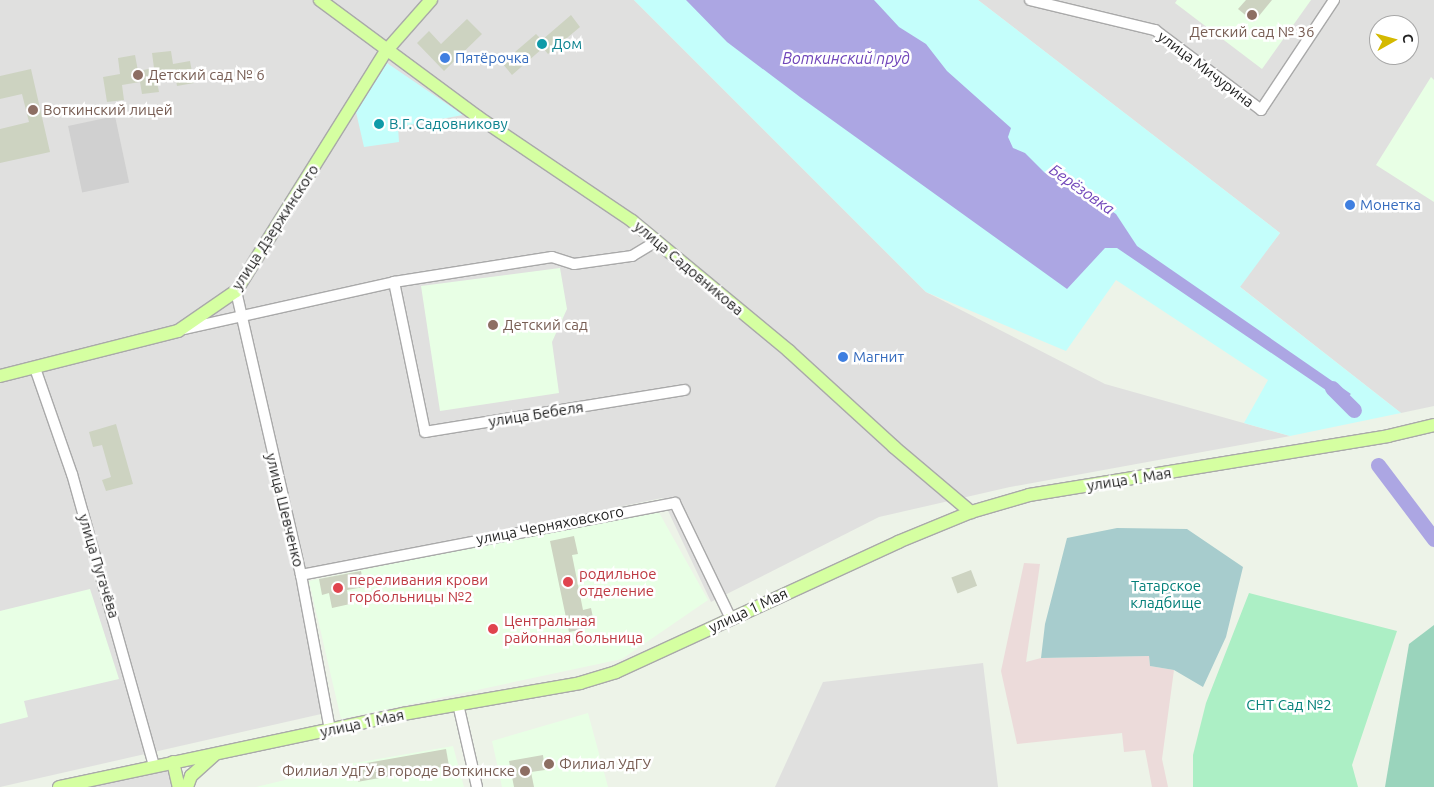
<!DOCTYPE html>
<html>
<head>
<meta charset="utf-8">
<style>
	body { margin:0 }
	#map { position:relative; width:1434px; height:787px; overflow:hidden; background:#edf3e8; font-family:Ubuntu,sans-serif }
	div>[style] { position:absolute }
	.residential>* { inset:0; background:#e0e0df }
	.industrial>* { inset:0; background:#ecdbda }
	.education>* { inset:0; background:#e8ffe5 }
	.religious>* { inset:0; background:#d0d0d0; transform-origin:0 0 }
	.grass>* { inset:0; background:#acefc5 }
	.forest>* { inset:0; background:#9ad4bc }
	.cemetery>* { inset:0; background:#a7cccd }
	.park>* { inset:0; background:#c4fefb }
	.water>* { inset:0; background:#aca6e3 }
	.river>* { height:15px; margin:-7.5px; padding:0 7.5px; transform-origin:7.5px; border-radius:7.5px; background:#aca6e3 }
	.building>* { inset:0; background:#cdd3c1; transform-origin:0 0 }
	.roads { filter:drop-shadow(1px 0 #a9a9a9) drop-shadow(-1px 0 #a9a9a9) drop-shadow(0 1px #a9a9a9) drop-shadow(0 -1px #a9a9a9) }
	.minor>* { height:10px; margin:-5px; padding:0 5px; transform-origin:5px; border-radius:5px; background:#fff }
	.major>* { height:12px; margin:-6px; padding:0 6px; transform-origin:6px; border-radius:6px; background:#d5ffa1 }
	.dots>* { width:14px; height:14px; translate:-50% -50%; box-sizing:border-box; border:2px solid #fff; border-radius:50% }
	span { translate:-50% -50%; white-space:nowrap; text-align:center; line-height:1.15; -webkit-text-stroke:5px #fff; paint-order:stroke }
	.education-label { font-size:15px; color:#785e54 }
	.left { translate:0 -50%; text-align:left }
	.right { translate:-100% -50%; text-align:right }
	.culture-label { font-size:15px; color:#0d838f }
	.shop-label { font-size:15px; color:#366cbe }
	.street-label { font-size:15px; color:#222 }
	.health-label { font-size:15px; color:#be3a42 }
	.park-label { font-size:15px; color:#05807a }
	.water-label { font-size:16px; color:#7146ba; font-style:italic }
	.north { position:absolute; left:1369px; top:15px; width:50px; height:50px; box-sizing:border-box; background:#fff; border:1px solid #a7a7a7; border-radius:50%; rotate:83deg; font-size:14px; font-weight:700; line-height:20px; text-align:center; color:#222 }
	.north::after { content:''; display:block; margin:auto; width:18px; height:22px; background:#d4b900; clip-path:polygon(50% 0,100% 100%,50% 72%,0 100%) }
</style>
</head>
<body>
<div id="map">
	<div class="residential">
		<div style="clip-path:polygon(0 0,634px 0,926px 292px,1105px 384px,1290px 436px,1010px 487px,879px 517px,711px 602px,662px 498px,303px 572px,330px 712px,0 787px)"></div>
		<div style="clip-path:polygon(evenodd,978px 0,1434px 0,1434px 406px,1401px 413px,1239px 286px,1280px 233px,978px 0,1379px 25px,1409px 25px,1409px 55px,1379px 55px,1379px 25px)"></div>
		<div style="clip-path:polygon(983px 663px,998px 787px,775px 787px,823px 682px)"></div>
		<div style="clip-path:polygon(173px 762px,180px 787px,60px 787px)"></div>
	</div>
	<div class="industrial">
		<div style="clip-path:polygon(1024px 563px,1040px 564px,1026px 662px,1041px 658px,1149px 656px,1150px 666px,1174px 670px,1162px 759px,1168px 787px,1152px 787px,1145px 750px,1124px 752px,1122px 733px,1017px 744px,1001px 671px)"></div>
	</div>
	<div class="education">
		<div style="clip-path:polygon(1177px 0,1311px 0,1262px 69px,1175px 3px)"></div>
		<div style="clip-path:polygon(1431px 77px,1434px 80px,1434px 202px,1376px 165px)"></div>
		<div style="clip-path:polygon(560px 268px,567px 309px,552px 342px,559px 393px,440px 411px,421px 286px)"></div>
		<div style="clip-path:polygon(657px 509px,708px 600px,622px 659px,341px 719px,309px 581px)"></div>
		<div style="clip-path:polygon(90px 589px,119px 679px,24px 701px,28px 717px,0 724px,0 611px)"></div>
		<div style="clip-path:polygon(588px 713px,608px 787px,502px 787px,492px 741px)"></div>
		<div style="clip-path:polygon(453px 746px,464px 787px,256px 787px,355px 763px)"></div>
	</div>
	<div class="religious">
		<div style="left:115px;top:116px;width:68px;height:48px;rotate:78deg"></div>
	</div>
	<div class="grass">
		<div style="clip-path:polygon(1249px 593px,1397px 631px,1352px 765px,1358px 787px,1193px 787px,1193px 755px,1206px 703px)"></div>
	</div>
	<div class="forest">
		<div style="clip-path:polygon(1434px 625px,1434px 787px,1385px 787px,1409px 644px)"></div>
	</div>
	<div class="cemetery">
		<div style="clip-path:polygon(1117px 528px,1187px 529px,1243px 567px,1226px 637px,1203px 687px,1174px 670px,1150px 666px,1149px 656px,1041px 658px,1045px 624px,1067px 538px)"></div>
	</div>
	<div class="park">
		<div style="clip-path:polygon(634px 0,978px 0,1280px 233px,1240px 287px,1401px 413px,1290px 436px,1244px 423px,1268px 380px,1116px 280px,1066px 351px,926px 292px)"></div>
		<div style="clip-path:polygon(387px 63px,463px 115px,398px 127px,399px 142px,364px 147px,356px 112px)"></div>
	</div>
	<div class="water">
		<div style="clip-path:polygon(686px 0,874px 0,899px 27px,926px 44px,947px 71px,1011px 128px,1008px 137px,1013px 148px,1025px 153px,1045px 173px,1072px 185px,1116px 214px,1137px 246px,1351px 394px,1342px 401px,1117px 248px,1105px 248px,1067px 289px,800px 97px,727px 42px)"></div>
	</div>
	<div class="river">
		<div style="left:1332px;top:388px;width:31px;rotate:45deg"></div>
		<div style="left:1378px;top:465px;width:93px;rotate:52.9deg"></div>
	</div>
	<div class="building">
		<div style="clip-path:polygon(1246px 0,1272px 0,1254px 22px,1238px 9px)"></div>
		<div style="clip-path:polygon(571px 15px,580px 27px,548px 54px,543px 48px,512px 75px,502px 63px,536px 34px,542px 40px)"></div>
		<div style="clip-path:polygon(467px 19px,482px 34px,444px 71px,417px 43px,429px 31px,441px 44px)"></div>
		<div style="clip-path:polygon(171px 51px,173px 64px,190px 61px,194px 83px,177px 86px,175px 74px,156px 77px,159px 92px,142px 94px,140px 82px,122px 85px,124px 100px,107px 102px,103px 77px,120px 74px,118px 58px,135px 55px,138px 71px,154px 68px,152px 53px)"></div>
		<div style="clip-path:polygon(31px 69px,50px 152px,0 163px,0 129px,29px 122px,22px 94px,0 99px,0 76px)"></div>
		<div style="clip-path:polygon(116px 424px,133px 484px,106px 491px,102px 480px,111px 477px,102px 445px,93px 447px,89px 432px)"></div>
		<div style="clip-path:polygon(574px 536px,578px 554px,572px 555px,583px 610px,591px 608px,595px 627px,569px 632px,550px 541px)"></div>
		<div style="left:971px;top:570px;width:17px;height:21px;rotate:69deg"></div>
		<div style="clip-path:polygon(361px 571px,364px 587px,347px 590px,350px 604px,332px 608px,329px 593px,322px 595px,319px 579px)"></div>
		<div style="left:446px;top:749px;width:17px;height:92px;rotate:80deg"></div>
		<div style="clip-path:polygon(543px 755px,545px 770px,531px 772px,534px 787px,514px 787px,509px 761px)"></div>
	</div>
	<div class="roads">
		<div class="minor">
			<div style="left:1030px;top:0;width:129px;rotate:13.5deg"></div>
			<div style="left:1155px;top:30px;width:133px;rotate:37deg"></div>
			<div style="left:1261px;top:110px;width:132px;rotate:-56.4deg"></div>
			<div style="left:394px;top:282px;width:153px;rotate:78.3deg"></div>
			<div style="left:425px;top:432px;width:263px;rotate:-9.2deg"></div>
			<div style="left:236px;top:291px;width:291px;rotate:77.1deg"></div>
			<div style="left:301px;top:575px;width:158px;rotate:79.4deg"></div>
			<div style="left:184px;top:329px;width:215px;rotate:-12.6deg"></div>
			<div style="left:394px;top:282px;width:160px;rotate:-9deg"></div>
			<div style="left:552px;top:257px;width:23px;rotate:18deg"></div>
			<div style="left:574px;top:264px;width:59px;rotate:-7.9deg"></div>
			<div style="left:632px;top:256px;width:29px;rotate:-31deg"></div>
			<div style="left:35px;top:368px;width:112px;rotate:70.8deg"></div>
			<div style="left:72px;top:474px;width:303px;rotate:74.3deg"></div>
			<div style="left:301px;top:575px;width:381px;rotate:-10.9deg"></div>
			<div style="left:675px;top:503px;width:127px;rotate:64.2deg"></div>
			<div style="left:458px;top:704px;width:85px;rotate:77.1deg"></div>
		</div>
		<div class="major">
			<div style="left:320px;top:0;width:197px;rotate:36.5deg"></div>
			<div style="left:478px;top:117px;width:186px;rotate:34deg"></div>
			<div style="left:632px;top:221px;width:204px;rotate:39.6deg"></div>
			<div style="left:789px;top:351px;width:142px;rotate:42.4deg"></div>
			<div style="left:894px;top:447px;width:101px;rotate:40.2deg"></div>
			<div style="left:0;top:376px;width:184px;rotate:-14.2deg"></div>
			<div style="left:178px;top:331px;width:70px;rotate:-34.6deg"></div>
			<div style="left:236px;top:291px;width:283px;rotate:-58deg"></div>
			<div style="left:386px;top:51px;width:68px;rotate:-48.6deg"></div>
			<div style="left:173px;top:762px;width:26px;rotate:77deg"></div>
			<div style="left:59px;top:787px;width:352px;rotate:-12deg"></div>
			<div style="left:403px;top:714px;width:180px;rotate:-9.9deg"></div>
			<div style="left:580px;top:683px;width:38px;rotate:-17deg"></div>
			<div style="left:616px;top:672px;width:311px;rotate:-24.7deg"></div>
			<div style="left:898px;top:542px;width:79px;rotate:-22.3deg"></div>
			<div style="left:971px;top:512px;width:60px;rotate:-16.3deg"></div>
			<div style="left:1029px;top:495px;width:364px;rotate:-9.3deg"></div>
			<div style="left:1388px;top:436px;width:47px;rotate:-13.4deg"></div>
			<div style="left:187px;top:787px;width:12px;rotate:-70deg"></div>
			<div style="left:191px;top:776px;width:31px;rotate:-42deg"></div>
		</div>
	</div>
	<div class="dots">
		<div style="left:1252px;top:15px;background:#8d6e63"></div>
		<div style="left:542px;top:44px;background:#0f9aa8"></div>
		<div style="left:445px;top:58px;background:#3f7fe0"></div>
		<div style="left:138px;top:75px;background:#8d6e63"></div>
		<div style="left:33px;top:110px;background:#8d6e63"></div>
		<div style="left:379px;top:124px;background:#0f9aa8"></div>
		<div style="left:1350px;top:205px;background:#3f7fe0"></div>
		<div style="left:493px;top:325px;background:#8d6e63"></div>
		<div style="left:843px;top:357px;background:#3f7fe0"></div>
		<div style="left:568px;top:582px;background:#e0444e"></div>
		<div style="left:338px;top:588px;background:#e0444e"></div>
		<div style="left:493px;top:629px;background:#e0444e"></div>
		<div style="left:549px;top:764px;background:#8d6e63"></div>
		<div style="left:525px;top:771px;background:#8d6e63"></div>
	</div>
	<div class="education-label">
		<span style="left:1252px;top:32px">Детский сад № 36</span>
		<span class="left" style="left:148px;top:75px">Детский сад № 6</span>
		<span class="left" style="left:43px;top:110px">Воткинский лицей</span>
		<span class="left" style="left:503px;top:325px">Детский сад</span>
		<span class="left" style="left:559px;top:764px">Филиал УдГУ</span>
		<span class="right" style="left:515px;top:771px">Филиал УдГУ в городе Воткинске</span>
	</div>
	<div class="culture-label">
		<span class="left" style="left:552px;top:44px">Дом</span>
		<span class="left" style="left:389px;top:124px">В.Г. Садовникову</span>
	</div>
	<div class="shop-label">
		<span class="left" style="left:455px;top:58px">Пятёрочка</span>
		<span class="left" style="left:1360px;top:205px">Монетка</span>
		<span class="left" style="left:853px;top:357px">Магнит</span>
	</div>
	<div class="street-label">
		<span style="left:1206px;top:69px;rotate:37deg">улица Мичурина</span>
		<span style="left:275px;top:227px;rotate:-57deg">улица Дзержинского</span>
		<span style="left:689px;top:268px;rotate:40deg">улица Садовникова</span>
		<span style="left:536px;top:414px;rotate:-9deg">улица Бебеля</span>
		<span style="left:1129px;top:479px;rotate:-9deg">улица 1 Мая</span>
		<span style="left:285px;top:510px;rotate:76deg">улица Шевченко</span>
		<span style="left:550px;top:525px;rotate:-11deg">улица Черняховского</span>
		<span style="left:99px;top:566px;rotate:73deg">улица Пугачёва</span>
		<span style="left:748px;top:610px;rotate:-25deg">улица 1 Мая</span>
		<span style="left:362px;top:723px;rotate:-12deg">улица 1 Мая</span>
	</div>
	<div class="health-label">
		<span class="left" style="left:579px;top:582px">родильное<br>отделение</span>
		<span class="left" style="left:349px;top:588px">переливания крови<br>горбольницы №2</span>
		<span class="left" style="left:504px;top:629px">Центральная<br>районная больница</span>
	</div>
	<div class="park-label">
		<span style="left:1166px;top:594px">Татарское<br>кладбище</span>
		<span style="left:1289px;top:705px">СНТ Сад №2</span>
	</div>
	<div class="water-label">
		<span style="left:846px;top:58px">Воткинский пруд</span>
		<span style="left:1082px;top:189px;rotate:35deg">Берёзовка</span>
	</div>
	<div class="north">С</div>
</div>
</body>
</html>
